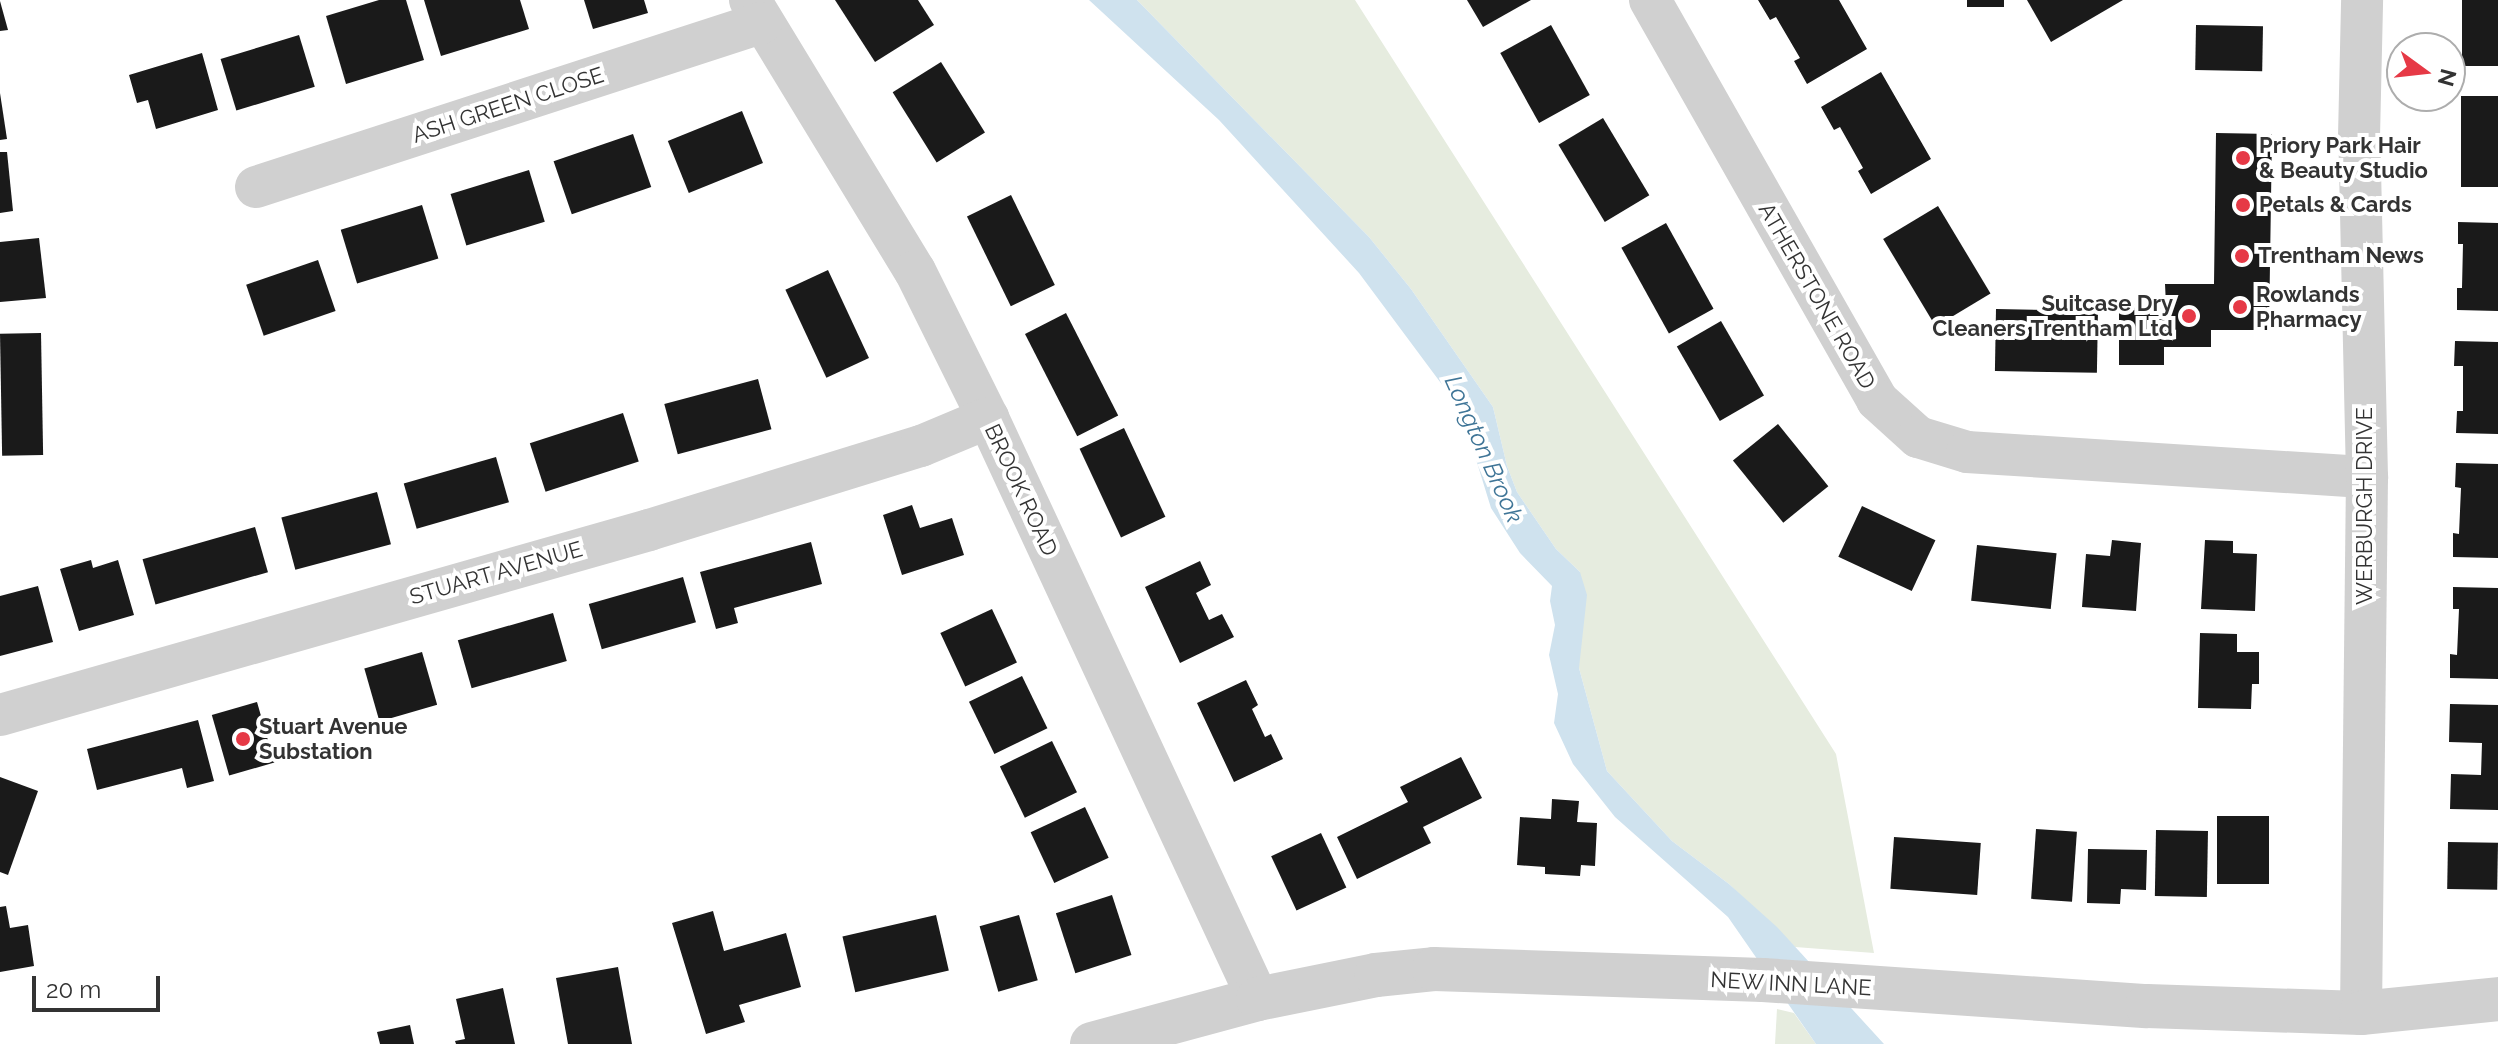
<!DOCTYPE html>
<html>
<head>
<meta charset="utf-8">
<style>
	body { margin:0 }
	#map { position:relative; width:2498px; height:1044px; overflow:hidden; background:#fff; font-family:Raleway,sans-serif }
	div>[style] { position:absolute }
	.green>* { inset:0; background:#e6ecdf }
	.water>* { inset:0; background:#cfe2ee }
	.building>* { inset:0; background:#1a1a1a; transform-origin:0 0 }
	.minor>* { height:42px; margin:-21px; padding:0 21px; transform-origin:21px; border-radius:21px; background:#d0d0d0 }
	.tertiary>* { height:44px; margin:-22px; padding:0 22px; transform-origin:22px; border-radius:22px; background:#d0d0d0 }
	.dots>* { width:22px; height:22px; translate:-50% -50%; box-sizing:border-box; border:4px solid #fff; border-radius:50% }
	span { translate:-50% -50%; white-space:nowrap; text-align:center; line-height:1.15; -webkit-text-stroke:8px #fff; paint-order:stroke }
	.street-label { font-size:22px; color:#333 }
	.poi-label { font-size:22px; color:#333; font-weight:700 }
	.left { translate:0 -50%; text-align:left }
	.right { translate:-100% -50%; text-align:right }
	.water-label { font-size:24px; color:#3f7597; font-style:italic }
	.north { position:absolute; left:2386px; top:32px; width:80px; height:80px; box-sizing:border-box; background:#fff; border:2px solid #adadad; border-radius:50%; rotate:105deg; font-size:22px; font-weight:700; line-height:32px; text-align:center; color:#333 }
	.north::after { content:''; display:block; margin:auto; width:28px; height:36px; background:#e63946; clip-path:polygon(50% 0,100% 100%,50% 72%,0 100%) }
	.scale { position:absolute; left:32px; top:976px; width:128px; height:36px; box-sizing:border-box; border:4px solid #333; border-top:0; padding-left:10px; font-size:24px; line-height:28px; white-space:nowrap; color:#333; -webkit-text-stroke:6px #fff; paint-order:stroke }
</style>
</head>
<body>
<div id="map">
	<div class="green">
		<div style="clip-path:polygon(1137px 0,1355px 0,1836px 754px,1874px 953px,1795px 947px,1729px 884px,1672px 841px,1607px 771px,1579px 668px,1580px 572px,1556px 549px,1517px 492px,1507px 466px,1493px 407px,1411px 289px,1369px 237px)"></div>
		<div style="clip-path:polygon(1777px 1009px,1794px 1013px,1816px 1044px,1775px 1044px)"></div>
	</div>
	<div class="water">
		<div style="clip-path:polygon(1089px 0,1137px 0,1369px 237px,1411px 289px,1493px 407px,1507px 466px,1517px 492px,1556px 549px,1580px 572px,1587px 595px,1579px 668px,1607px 771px,1672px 841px,1729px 884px,1777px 927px,1884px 1044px,1816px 1044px,1728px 917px,1615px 817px,1573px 764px,1554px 723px,1558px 694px,1549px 655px,1555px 625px,1550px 601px,1552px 586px,1520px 553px,1491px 508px,1466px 427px,1449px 394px,1359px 273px,1219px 120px)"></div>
	</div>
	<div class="building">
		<div style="clip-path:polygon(379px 0,406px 0,424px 60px,346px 84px,326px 16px)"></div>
		<div style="clip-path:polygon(424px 0,520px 0,529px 29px,441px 56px)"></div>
		<div style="clip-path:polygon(584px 0,644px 0,648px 13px,593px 29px)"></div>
		<div style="clip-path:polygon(835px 0,918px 0,934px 25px,875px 62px)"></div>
		<div style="clip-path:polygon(1467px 0,1531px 0,1483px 27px)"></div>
		<div style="clip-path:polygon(1758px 0,1839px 0,1867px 49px,1807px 84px,1794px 61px,1800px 58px,1776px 17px,1770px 20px)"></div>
		<div style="left:1967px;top:0;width:37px;height:7px"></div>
		<div style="clip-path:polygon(2027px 0,2123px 0,2051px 42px)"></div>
		<div style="left:2462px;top:0;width:36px;height:66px"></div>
		<div style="clip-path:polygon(0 1px,8px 30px,0 31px)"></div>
		<div style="left:1551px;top:25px;width:80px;height:58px;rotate:61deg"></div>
		<div style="left:2196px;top:25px;width:67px;height:45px;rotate:1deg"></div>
		<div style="left:299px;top:35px;width:54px;height:82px;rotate:73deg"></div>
		<div style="clip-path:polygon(202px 53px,218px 110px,156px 129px,148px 100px,137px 103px,129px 75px)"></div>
		<div style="left:941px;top:62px;width:83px;height:57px;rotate:58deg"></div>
		<div style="clip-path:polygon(1881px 72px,1931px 159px,1871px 194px,1858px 171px,1863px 168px,1840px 127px,1834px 130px,1821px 107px)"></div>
		<div style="clip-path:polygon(0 93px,7px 139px,0 140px)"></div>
		<div style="left:2461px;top:96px;width:37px;height:91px"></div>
		<div style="left:742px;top:111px;width:56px;height:80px;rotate:68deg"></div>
		<div style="left:1603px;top:118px;width:90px;height:52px;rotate:59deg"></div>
		<div style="clip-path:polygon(2216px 133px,2272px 134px,2269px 330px,2211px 330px,2211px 347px,2164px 347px,2164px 365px,2119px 365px,2119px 304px,2166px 305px,2165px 284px,2214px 284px)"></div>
		<div style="left:633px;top:134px;width:56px;height:84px;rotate:71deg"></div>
		<div style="clip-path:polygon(0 152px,7px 152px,13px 211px,0 213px)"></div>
		<div style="left:529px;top:170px;width:54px;height:82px;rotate:73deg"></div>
		<div style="left:1011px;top:195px;width:100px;height:49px;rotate:64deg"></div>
		<div style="left:422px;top:205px;width:56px;height:85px;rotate:73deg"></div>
		<div style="left:1938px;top:206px;width:102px;height:64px;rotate:59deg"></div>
		<div style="clip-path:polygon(2458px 222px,2498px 223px,2498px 311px,2457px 310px,2457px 288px,2462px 288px,2463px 244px,2458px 244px)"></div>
		<div style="left:1666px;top:223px;width:98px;height:51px;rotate:61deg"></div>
		<div style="clip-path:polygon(39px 238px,46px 298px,0 302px,0 242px)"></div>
		<div style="left:318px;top:260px;width:54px;height:76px;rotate:71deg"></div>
		<div style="left:828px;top:270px;width:97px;height:47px;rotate:65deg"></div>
		<div style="left:1996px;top:309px;width:102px;height:62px;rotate:1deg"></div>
		<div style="left:1066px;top:313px;width:115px;height:46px;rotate:63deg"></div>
		<div style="left:1721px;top:321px;width:86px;height:51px;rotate:60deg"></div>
		<div style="left:41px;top:333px;width:122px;height:41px;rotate:89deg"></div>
		<div style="clip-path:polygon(2455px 341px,2498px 342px,2498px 434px,2456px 433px,2457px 411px,2463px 411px,2463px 366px,2454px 366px)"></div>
		<div style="left:758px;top:379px;width:52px;height:97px;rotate:75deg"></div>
		<div style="left:623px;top:413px;width:51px;height:98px;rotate:72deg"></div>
		<div style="left:1778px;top:424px;width:80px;height:58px;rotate:51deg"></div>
		<div style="left:1124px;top:428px;width:98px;height:49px;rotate:65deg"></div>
		<div style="left:496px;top:457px;width:47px;height:96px;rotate:74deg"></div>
		<div style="clip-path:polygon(2456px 463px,2498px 464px,2498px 558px,2453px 557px,2453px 533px,2459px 534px,2461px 488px,2455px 487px)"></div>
		<div style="left:377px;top:492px;width:54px;height:99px;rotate:75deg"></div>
		<div style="clip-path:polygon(912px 505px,920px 528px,952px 518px,964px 555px,902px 575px,883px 515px)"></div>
		<div style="left:1862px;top:506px;width:81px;height:56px;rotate:25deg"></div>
		<div style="left:255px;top:527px;width:47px;height:117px;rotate:74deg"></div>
		<div style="clip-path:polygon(2112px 540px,2141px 543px,2136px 611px,2082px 607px,2086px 554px,2110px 556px)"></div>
		<div style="clip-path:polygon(2205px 540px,2233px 541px,2233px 553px,2257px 554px,2255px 611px,2201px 609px)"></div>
		<div style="clip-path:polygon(811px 542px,822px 584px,734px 608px,738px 623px,716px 629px,700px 572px)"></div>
		<div style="left:1977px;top:545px;width:80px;height:56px;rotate:6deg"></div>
		<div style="clip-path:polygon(91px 560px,93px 568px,118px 560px,134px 615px,79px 631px,60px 569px)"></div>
		<div style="clip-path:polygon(1200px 561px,1211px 585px,1196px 593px,1209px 620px,1222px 614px,1234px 637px,1180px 663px,1145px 587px)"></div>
		<div style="left:683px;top:577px;width:47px;height:98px;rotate:74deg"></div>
		<div style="clip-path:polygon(38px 586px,53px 642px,0 656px,0 596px)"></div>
		<div style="clip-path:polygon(2453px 587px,2498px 588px,2498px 679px,2450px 678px,2450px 654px,2457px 655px,2459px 609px,2453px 609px)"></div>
		<div style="left:992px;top:609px;width:59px;height:57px;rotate:65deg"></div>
		<div style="left:553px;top:613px;width:50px;height:99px;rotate:74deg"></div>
		<div style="clip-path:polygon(2200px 633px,2237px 634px,2237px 652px,2259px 652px,2259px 684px,2252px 684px,2251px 709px,2198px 708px)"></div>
		<div style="left:422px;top:652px;width:55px;height:60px;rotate:74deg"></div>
		<div style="left:1022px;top:676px;width:58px;height:59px;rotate:64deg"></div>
		<div style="clip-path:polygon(1246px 680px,1258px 705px,1252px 709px,1265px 737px,1271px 734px,1283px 759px,1234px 782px,1197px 703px)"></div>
		<div style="left:257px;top:702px;width:63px;height:47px;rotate:74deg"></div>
		<div style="clip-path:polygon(2450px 704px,2498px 705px,2498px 810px,2450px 809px,2451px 774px,2481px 775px,2482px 743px,2449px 742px)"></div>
		<div style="clip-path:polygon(198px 720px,214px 781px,187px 788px,182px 768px,97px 790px,87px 749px)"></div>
		<div style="left:1052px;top:741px;width:57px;height:58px;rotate:64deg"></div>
		<div style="clip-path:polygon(1461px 757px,1482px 798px,1423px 827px,1431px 843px,1357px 879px,1337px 837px,1408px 802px,1400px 787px)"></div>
		<div style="clip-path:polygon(0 777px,38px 791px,8px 875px,0 872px)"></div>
		<div style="clip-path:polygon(1552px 799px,1579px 801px,1577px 822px,1597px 823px,1595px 866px,1581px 865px,1580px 876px,1545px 874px,1545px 867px,1517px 865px,1520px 817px,1551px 819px)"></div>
		<div style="left:1085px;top:807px;width:56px;height:60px;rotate:65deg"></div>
		<div style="left:2217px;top:816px;width:52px;height:68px"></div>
		<div style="left:2036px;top:829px;width:41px;height:70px;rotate:4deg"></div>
		<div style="left:2156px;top:830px;width:52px;height:66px;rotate:1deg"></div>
		<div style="left:1321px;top:833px;width:60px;height:55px;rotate:65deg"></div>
		<div style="left:1894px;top:837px;width:87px;height:52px;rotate:4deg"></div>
		<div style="left:2448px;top:842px;width:50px;height:47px;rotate:1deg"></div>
		<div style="clip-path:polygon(2088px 849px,2147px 850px,2146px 890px,2121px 889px,2120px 904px,2087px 903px)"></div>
		<div style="left:1112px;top:895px;width:63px;height:59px;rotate:72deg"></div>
		<div style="clip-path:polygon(6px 906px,10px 928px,28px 925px,34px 966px,0 972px,0 907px)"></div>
		<div style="clip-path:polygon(713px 911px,724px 951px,786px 933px,801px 987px,739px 1005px,745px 1022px,706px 1034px,672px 923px)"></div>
		<div style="left:936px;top:915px;width:57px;height:96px;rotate:77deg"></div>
		<div style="left:1019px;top:915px;width:68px;height:41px;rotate:74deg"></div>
		<div style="clip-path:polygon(618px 967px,632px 1044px,568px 1044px,556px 978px)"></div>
		<div style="clip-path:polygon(503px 988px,515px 1044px,456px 1044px,455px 1041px,465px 1039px,456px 999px)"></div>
		<div style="clip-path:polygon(410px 1025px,414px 1044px,380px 1044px,377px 1032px)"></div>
	</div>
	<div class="minor">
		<div style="left:750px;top:0;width:317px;rotate:58.7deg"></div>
		<div style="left:915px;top:271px;width:164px;rotate:63.6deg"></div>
		<div style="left:988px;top:418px;width:641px;rotate:65.07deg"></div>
		<div style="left:1650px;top:0;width:460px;rotate:60.4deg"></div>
		<div style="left:1877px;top:400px;width:55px;rotate:42.1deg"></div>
		<div style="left:1918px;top:437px;width:51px;rotate:17deg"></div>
		<div style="left:1967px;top:452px;width:401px;rotate:3.6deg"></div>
		<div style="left:256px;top:187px;width:531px;rotate:-17.99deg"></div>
		<div style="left:0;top:715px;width:675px;rotate:-15.91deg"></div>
		<div style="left:649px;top:530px;width:285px;rotate:-17.2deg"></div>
		<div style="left:921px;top:446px;width:73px;rotate:-22.7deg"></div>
		<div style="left:2361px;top:1013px;width:536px;rotate:-89.36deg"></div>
		<div style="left:2367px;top:477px;width:340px;rotate:-91.3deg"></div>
		<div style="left:2359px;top:137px;width:137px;rotate:-88.7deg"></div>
	</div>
	<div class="tertiary">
		<div style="left:1092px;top:1044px;width:172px;rotate:-15.2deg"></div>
		<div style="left:1258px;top:999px;width:120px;rotate:-11.5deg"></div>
		<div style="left:1376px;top:975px;width:58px;rotate:-5.9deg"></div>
		<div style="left:1434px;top:969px;width:329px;rotate:1.9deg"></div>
		<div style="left:1763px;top:980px;width:385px;rotate:3.9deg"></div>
		<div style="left:2147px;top:1006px;width:214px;rotate:1.9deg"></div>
		<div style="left:2361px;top:1013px;width:138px;rotate:-5.8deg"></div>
	</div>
	<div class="dots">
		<div style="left:2243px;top:158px;background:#e63946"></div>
		<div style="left:2243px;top:205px;background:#e63946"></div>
		<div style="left:2242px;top:256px;background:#e63946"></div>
		<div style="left:2240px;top:307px;background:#e63946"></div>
		<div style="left:2189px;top:316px;background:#e63946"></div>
		<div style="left:243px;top:739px;background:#e63946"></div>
	</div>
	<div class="street-label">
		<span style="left:508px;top:105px;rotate:-18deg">ASH GREEN CLOSE</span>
		<span style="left:1817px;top:296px;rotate:60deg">ATHERSTONE ROAD</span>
		<span style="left:1021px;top:490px;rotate:65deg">BROOK ROAD</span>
		<span style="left:2365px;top:506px;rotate:-90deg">WERBURGH DRIVE</span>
		<span style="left:496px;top:573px;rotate:-16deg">STUART AVENUE</span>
		<span style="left:1791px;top:984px;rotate:3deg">NEW INN LANE</span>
	</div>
	<div class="poi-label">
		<span class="left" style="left:2259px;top:158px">Priory Park Hair<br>&amp; Beauty Studio</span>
		<span class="left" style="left:2259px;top:205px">Petals &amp; Cards</span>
		<span class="left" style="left:2258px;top:256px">Trentham News</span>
		<span class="left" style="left:2256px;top:307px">Rowlands<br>Pharmacy</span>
		<span class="right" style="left:2173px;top:316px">Suitcase Dry<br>Cleaners Trentham Ltd</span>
		<span class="left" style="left:259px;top:739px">Stuart Avenue<br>Substation</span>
	</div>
	<div class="water-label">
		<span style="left:1484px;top:449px;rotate:66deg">Longton Brook</span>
	</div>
	<div class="north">N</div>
	<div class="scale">20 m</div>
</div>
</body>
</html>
